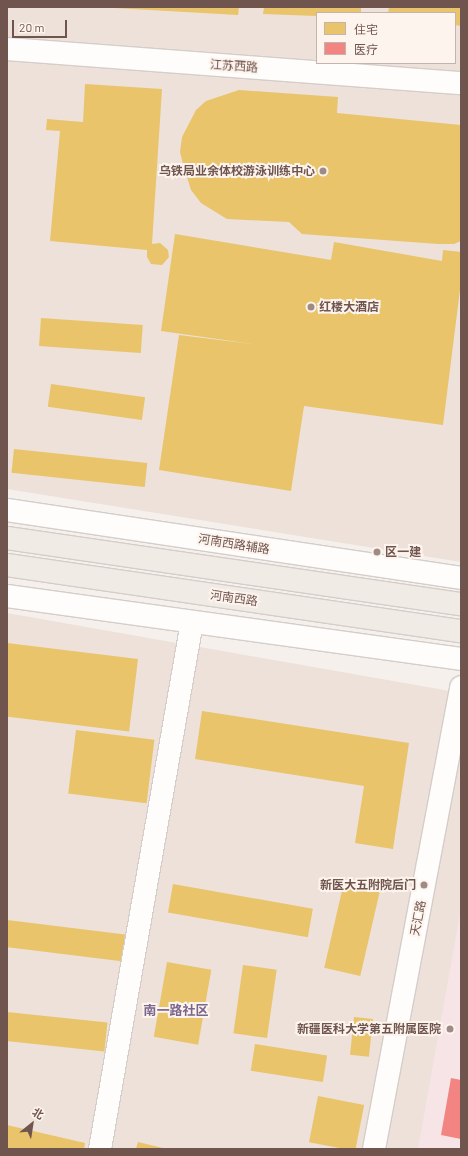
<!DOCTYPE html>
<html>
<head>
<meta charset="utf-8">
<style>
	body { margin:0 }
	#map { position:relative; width:468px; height:1156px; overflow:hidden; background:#f5f0eb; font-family:Barlow,"Noto Sans SC",sans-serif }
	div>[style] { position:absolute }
	.residential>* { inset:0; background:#ede1d9 }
	.medical>* { inset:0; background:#f6e4e7 }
	.homes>* { inset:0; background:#e9c46a; transform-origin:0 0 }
	.health>* { inset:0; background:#f28482 }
	.roads { filter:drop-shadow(1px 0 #d4cdc9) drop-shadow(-1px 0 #d4cdc9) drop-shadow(0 1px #d4cdc9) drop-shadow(0 -1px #d4cdc9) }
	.minor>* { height:22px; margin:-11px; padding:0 11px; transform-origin:11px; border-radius:11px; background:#fefdfc }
	.major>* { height:22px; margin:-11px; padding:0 11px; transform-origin:11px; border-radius:11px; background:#f1ebe6 }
	.dots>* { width:11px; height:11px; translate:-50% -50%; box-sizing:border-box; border:2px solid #fdf4ed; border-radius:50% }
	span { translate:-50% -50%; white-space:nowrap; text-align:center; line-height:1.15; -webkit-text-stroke:4px #fdf4ed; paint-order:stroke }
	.street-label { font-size:12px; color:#70554f }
	.poi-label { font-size:12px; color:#70554f; font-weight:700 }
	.right { translate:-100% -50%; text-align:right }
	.left { translate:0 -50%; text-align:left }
	.neighbourhood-label { font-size:13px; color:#7a668c; font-weight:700 }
	.frame { position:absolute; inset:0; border:8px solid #70554f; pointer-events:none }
	.legend { position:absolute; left:316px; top:12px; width:140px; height:52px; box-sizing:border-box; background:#fdf4ed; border:1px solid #c5b4ae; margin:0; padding:5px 7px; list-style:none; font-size:12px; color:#70554f }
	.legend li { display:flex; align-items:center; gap:8px; height:20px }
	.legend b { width:20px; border:1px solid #c5b4ae }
	.north { position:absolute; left:12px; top:1104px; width:40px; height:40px; -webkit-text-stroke:3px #fdf4ed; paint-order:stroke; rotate:30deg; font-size:11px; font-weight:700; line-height:16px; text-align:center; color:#70554f }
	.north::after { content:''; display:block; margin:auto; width:14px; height:18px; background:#70554f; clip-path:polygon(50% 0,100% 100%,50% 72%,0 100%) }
	.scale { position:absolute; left:12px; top:20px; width:55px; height:18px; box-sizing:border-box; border:2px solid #70554f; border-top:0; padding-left:5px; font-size:12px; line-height:14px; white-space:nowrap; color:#70554f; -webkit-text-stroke:3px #fdf4ed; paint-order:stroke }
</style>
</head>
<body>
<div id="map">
	<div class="residential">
		<div style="clip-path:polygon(evenodd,7px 7px,461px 7px,461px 562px,7px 489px,7px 7px,317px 13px,455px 13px,455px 63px,317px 63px,317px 13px)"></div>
		<div style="clip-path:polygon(7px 613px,461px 693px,461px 1149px,7px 1149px)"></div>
	</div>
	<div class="medical">
		<div style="clip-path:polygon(461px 908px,461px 1149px,418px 1149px)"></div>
	</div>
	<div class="homes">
		<div style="clip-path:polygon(97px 7px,239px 7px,238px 15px)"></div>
		<div style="clip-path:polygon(264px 7px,361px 7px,361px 13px,317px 13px,317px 16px,263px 14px)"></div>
		<div style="clip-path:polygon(389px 7px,461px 7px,461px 26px,455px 25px,455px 13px,388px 13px)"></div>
		<div style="clip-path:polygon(85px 84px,162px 89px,152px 244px,160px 243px,168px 250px,169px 257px,162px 265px,151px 264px,147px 257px,147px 250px,50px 241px,60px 131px,46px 130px,47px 119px,83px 122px)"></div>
		<div style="clip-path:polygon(239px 90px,338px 97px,337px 113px,461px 125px,461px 241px,454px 244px,438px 244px,302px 234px,289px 222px,227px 219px,201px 203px,191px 190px,183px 164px,180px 152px,182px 137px,196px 110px,206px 101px)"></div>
		<div style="clip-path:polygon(175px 234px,331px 260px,334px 242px,442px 261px,443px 250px,461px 252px,461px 282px,443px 425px,304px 406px,291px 491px,159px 470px,179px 335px,260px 345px,161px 331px)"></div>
		<div style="left:41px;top:318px;width:102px;height:28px;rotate:4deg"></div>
		<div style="left:51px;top:384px;width:95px;height:23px;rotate:8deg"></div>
		<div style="left:14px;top:449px;width:134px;height:24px;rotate:6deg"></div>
		<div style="left:7px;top:643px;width:132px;height:73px;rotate:7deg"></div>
		<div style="clip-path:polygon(202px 711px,409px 743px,393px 849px,355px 843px,364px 786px,195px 759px)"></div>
		<div style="left:76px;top:730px;width:79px;height:64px;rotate:7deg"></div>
		<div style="left:344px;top:882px;width:37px;height:88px;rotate:13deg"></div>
		<div style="left:173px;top:884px;width:142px;height:29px;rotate:10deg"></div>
		<div style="left:7px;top:920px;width:119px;height:27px;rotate:7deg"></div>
		<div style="left:167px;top:962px;width:45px;height:76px;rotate:10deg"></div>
		<div style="left:243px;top:965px;width:34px;height:69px;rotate:8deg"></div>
		<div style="left:7px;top:1012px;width:101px;height:29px;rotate:6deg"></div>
		<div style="left:354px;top:1017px;width:19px;height:38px;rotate:6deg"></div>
		<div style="left:255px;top:1044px;width:73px;height:27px;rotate:9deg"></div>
		<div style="left:318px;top:1096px;width:47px;height:47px;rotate:11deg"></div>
		<div style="clip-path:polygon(7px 1125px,85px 1143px,84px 1149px,7px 1149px)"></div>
		<div style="clip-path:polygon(138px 1142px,163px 1148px,163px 1149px,136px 1149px)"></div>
	</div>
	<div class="health">
		<div style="clip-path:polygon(451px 1078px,461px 1080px,461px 1139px,441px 1135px)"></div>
	</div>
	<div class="roads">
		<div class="minor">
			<div style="left:7px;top:49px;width:455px;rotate:4.3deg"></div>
			<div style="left:7px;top:510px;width:459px;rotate:8.5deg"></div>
			<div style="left:7px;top:596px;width:458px;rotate:7.9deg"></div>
			<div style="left:100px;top:1149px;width:535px;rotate:-80.1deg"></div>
			<div style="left:374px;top:1149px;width:470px;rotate:-79.3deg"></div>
		</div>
		<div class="major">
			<div style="left:7px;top:538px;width:459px;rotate:8.3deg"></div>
			<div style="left:7px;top:565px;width:459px;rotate:8.3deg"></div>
		</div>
	</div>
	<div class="dots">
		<div style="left:323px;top:171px;background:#9f8b86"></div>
		<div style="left:311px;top:307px;background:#9f8b86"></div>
		<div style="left:377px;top:552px;background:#9f8b86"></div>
		<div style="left:424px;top:885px;background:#9f8b86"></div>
		<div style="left:450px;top:1029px;background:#9f8b86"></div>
	</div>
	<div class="street-label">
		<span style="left:234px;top:66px;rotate:4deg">江苏西路</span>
		<span style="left:234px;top:544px;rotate:9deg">河南西路辅路</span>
		<span style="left:234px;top:598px;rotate:8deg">河南西路</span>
		<span style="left:418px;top:918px;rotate:-79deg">天汇路</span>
	</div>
	<div class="poi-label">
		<span class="right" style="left:315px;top:171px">乌铁局业余体校游泳训练中心</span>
		<span class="left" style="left:319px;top:307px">红楼大酒店</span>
		<span class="left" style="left:385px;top:552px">区一建</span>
		<span class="right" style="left:416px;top:885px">新医大五附院后门</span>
		<span class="right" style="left:441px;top:1029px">新疆医科大学第五附属医院</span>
	</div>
	<div class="neighbourhood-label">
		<span style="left:176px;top:1010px">南一路社区</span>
	</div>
	<div class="frame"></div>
	<ul class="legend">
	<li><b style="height:11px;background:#e9c46a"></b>住宅</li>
	<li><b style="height:11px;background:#f28482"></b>医疗</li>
	</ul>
	<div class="north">北</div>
	<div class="scale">20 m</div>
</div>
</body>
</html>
